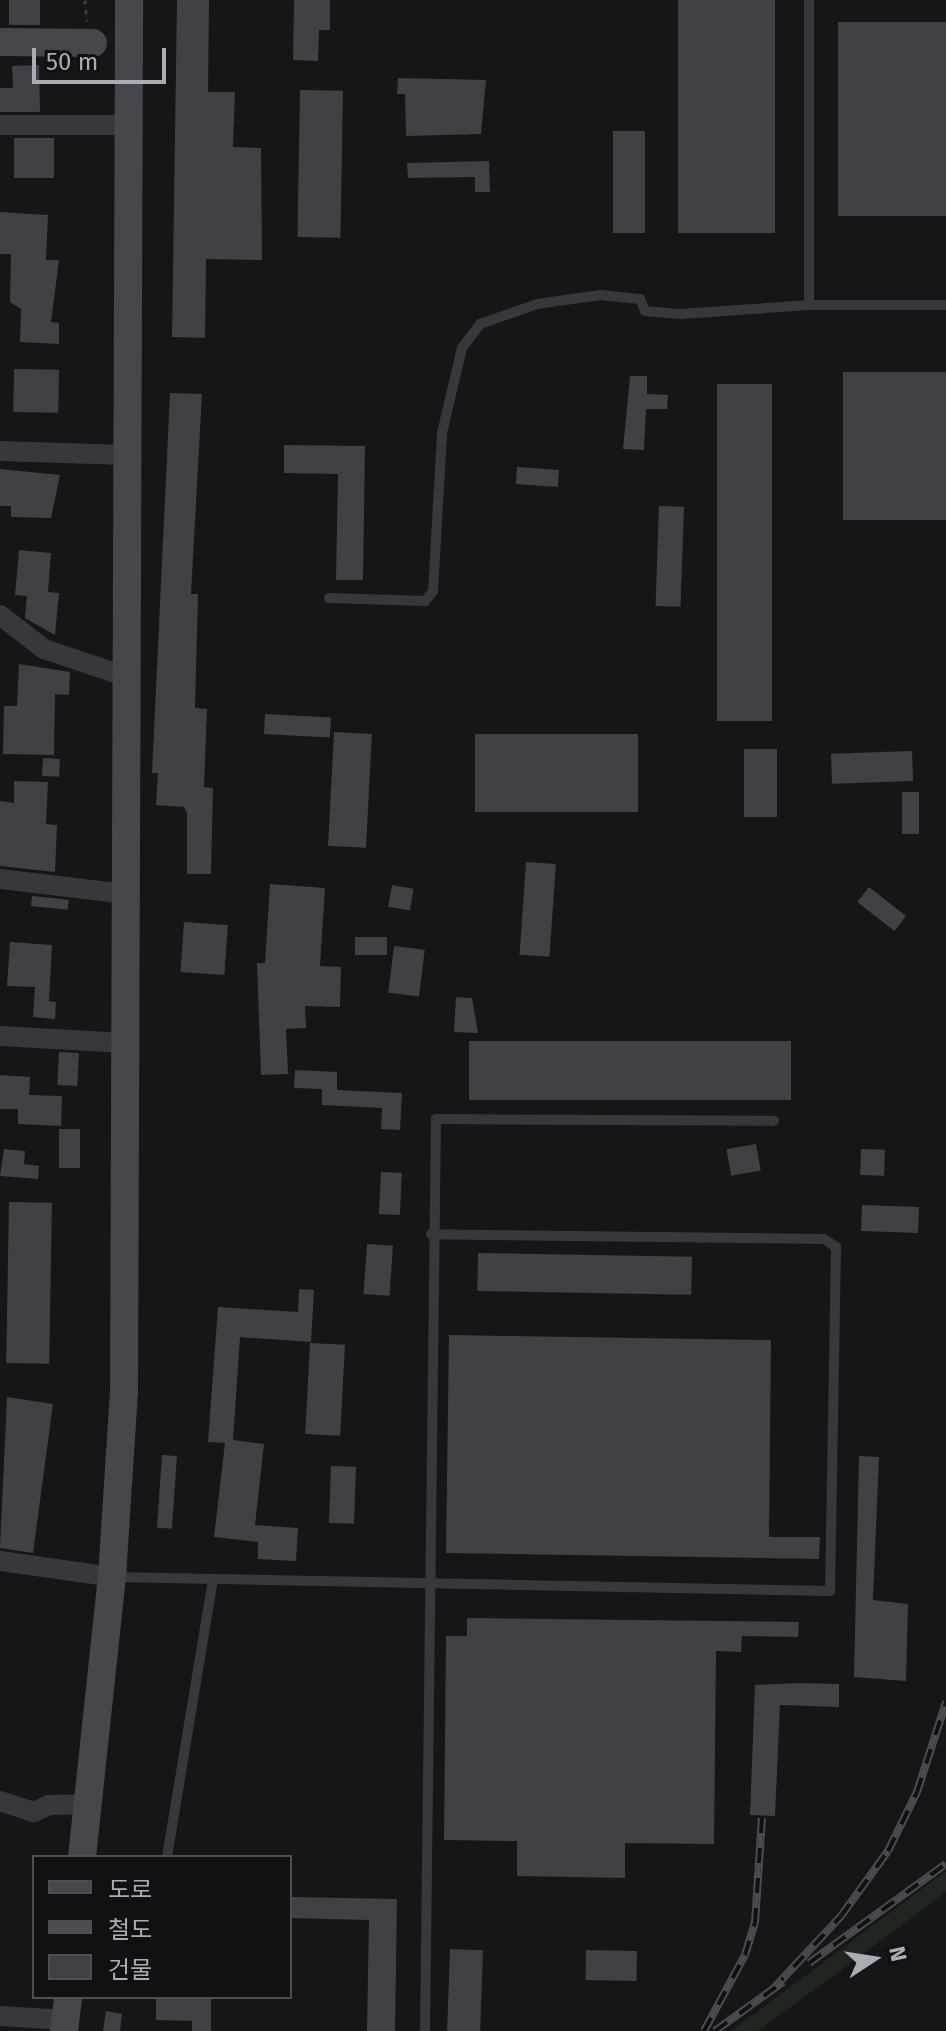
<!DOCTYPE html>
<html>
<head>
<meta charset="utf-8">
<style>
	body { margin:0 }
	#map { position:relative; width:946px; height:2031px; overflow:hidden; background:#161618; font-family:"Fira Sans","Noto Sans KR",sans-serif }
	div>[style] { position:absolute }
	.green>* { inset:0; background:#1e261f }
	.building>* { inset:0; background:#404145; transform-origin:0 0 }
	.path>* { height:3px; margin-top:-1.5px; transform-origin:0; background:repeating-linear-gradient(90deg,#3d3f44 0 4px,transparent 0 10px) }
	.lane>* { height:10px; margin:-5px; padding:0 5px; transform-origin:5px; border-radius:5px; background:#37383d }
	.street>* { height:20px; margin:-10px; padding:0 10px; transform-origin:10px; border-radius:10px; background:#37383d }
	.secondary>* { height:28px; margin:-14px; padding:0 14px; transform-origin:14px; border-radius:14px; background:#45474d }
	.rail>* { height:8px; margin-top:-4px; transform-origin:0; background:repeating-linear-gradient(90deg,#111113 0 15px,#4a4c52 0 30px); box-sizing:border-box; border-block:2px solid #4a4c52 }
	span { translate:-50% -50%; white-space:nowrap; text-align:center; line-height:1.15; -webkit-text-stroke:6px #111113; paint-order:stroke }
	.legend { position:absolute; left:32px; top:1855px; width:260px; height:144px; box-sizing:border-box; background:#111113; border:2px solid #4d4f55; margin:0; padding:10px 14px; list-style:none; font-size:24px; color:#a8adb8 }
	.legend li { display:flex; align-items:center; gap:16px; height:40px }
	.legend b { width:40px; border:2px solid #4d4f55 }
	.north { position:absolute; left:834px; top:1919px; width:80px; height:80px; -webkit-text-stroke:6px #111113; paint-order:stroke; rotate:78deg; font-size:22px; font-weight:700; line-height:32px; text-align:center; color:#a8adb8 }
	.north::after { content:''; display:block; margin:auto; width:28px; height:36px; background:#a8adb8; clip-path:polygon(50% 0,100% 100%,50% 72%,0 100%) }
	.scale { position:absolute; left:32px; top:48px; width:134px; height:36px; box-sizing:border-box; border:4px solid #a8adb8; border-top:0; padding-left:10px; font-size:24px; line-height:28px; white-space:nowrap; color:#a8adb8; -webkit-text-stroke:6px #111113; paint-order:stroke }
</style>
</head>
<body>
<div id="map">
	<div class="green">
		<div style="clip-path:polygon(946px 1871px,946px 1892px,901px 1926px,758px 2031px,731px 2031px)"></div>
	</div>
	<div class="building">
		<div style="left:9px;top:0;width:31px;height:25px"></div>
		<div style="clip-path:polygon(177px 0,209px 0,208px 92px,235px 92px,233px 147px,261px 148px,262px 260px,206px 259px,205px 338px,172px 337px)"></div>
		<div style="clip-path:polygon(294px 0,330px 0,330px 30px,319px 30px,318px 61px,293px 60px)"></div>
		<div style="left:678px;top:0;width:97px;height:233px"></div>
		<div style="left:838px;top:22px;width:108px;height:194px"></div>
		<div style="clip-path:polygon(39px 65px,40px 112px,0 112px,0 88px,13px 88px,12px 66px)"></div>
		<div style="clip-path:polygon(398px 78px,486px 80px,481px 134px,406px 136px,405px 94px,397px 94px)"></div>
		<div style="left:300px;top:90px;width:43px;height:147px;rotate:1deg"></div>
		<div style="left:613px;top:131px;width:32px;height:102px"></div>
		<div style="left:14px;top:138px;width:40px;height:40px"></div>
		<div style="clip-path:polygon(489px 161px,490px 192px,475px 192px,475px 177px,408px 178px,407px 163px)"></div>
		<div style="clip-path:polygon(0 212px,48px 215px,46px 260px,59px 260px,51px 322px,59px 323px,59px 344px,20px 342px,21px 309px,10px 302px,11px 254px,0 254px)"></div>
		<div style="left:14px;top:369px;width:45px;height:43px;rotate:1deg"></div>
		<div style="left:843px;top:372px;width:103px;height:148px"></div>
		<div style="clip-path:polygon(630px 376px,647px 376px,647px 394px,668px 395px,667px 409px,646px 409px,644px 450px,623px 449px)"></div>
		<div style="left:772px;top:384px;width:337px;height:55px;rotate:90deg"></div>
		<div style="clip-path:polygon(170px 393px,202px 394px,191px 594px,198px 594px,195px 708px,207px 709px,204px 787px,213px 788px,211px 874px,187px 874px,187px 813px,184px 807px,156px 805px,158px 773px,152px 773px)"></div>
		<div style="clip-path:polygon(284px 445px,365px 446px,363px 580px,336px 580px,338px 474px,284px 473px)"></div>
		<div style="left:517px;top:467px;width:42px;height:17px;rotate:4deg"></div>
		<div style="clip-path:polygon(0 469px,60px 475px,51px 518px,11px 517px,11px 506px,0 506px)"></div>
		<div style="left:659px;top:506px;width:25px;height:100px;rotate:2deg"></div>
		<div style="clip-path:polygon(19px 550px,51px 553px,48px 592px,59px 593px,55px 635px,25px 618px,27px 596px,15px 595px)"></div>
		<div style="clip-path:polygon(19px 664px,70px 672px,69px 695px,55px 694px,54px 755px,3px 754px,4px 706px,17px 706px)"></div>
		<div style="left:265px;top:714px;width:66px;height:20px;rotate:3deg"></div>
		<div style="left:334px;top:732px;width:38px;height:114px;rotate:3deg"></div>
		<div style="left:475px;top:734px;width:163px;height:78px"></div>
		<div style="left:744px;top:749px;width:33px;height:68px"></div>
		<div style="left:912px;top:751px;width:30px;height:81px;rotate:88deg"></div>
		<div style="left:43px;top:758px;width:17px;height:18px;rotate:3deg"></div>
		<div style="clip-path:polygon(14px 781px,48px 782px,46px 824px,57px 825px,55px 872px,0 866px,0 801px,14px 803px)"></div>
		<div style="left:902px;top:792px;width:17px;height:42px"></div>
		<div style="left:526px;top:862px;width:30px;height:93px;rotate:4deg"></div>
		<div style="clip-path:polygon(270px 884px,325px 888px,320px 966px,341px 967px,340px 1007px,305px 1006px,306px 1028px,286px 1029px,288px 1074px,261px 1075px,257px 963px,265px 963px)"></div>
		<div style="left:392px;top:885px;width:22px;height:22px;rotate:10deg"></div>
		<div style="left:869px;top:887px;width:47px;height:19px;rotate:38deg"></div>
		<div style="left:32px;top:896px;width:37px;height:10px;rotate:6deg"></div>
		<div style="left:184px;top:922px;width:44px;height:50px;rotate:4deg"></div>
		<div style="left:355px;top:937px;width:32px;height:18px"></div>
		<div style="clip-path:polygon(10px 942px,52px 945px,49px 1001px,56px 1002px,55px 1019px,33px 1017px,35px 987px,7px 986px)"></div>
		<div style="left:394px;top:946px;width:31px;height:47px;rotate:7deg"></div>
		<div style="clip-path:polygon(456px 997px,472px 998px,478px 1033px,454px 1032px)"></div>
		<div style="left:791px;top:1041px;width:59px;height:322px;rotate:90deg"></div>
		<div style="left:59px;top:1052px;width:20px;height:33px;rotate:3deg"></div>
		<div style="clip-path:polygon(295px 1070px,337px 1072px,337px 1090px,402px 1093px,400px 1130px,381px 1129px,382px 1108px,322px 1105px,322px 1089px,294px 1088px)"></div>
		<div style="clip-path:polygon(0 1075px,30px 1077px,29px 1095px,62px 1096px,61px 1126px,18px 1124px,18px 1109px,0 1109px)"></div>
		<div style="left:59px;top:1129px;width:21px;height:39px"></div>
		<div style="left:756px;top:1144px;width:27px;height:30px;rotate:80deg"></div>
		<div style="clip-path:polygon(4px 1149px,25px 1151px,24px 1164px,39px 1166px,38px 1179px,0 1176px)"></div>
		<div style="left:861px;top:1149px;width:24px;height:26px;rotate:2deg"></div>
		<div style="left:381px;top:1172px;width:21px;height:42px;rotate:3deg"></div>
		<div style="left:9px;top:1202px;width:43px;height:161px;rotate:1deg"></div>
		<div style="left:862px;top:1205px;width:57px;height:26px;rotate:2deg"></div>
		<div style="left:367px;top:1244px;width:26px;height:50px;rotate:4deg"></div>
		<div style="left:478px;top:1253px;width:214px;height:38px;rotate:1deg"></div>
		<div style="clip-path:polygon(299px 1289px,314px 1290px,311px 1342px,240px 1337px,233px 1440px,264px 1444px,255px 1525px,298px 1528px,296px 1561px,258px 1559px,258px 1542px,214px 1537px,225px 1443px,208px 1442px,218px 1307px,298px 1312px)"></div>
		<div style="clip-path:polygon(449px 1335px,771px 1340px,769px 1537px,820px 1537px,819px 1559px,446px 1553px)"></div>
		<div style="left:310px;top:1343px;width:35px;height:91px;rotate:3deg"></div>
		<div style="clip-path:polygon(7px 1397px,53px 1404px,33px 1553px,0 1548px)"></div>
		<div style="left:162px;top:1455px;width:15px;height:73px;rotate:4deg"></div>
		<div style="clip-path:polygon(859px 1456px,879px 1457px,873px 1600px,908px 1604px,906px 1681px,854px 1677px)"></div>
		<div style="left:331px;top:1466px;width:25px;height:57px;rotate:2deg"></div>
		<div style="clip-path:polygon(467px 1618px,799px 1622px,798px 1637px,742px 1636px,741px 1652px,716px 1651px,714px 1844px,625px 1843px,625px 1878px,517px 1876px,517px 1841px,444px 1840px,446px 1636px,467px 1636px)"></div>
		<div style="clip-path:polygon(799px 1683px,839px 1684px,839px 1707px,780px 1705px,775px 1816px,750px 1815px,755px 1685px)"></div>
		<div style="clip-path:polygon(290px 1897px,397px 1899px,395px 2031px,367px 2031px,369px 1920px,290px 1918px)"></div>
		<div style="left:450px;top:1949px;width:33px;height:82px;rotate:2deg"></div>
		<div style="left:586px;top:1950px;width:51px;height:30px;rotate:1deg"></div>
		<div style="clip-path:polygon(156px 1997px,211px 1997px,211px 2031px,192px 2031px,192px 2021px,156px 2020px)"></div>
		<div style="clip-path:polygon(106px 2011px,122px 2014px,120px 2031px,103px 2031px)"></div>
	</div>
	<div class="path">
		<div style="left:85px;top:0;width:21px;rotate:85deg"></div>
	</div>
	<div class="lane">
		<div style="left:809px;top:0;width:305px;rotate:90deg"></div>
		<div style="left:329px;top:598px;width:96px;rotate:1.8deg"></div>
		<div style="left:425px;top:601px;width:13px;rotate:-51deg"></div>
		<div style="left:433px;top:591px;width:158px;rotate:-86.7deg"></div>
		<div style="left:442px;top:433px;width:87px;rotate:-76.8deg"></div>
		<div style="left:462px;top:348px;width:30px;rotate:-53deg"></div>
		<div style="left:480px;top:324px;width:60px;rotate:-19.3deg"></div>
		<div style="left:537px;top:304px;width:64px;rotate:-8.1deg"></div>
		<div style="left:600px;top:295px;width:40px;rotate:5.7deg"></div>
		<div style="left:640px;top:299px;width:13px;rotate:67deg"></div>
		<div style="left:645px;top:311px;width:36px;rotate:5deg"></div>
		<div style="left:681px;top:314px;width:128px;rotate:-4deg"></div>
		<div style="left:809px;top:305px;width:137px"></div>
		<div style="left:113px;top:1577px;width:717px;rotate:1.12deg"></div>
		<div style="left:830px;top:1591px;width:344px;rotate:-89deg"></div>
		<div style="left:836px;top:1247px;width:14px;rotate:-146deg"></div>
		<div style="left:824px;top:1239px;width:393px;rotate:-179.3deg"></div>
		<div style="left:167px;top:1857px;width:281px;rotate:-80.6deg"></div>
		<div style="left:425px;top:2031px;width:912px;rotate:-89.31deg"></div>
		<div style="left:436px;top:1119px;width:338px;rotate:0.3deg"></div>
	</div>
	<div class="street">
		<div style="left:0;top:125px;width:127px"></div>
		<div style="left:0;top:451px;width:126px;rotate:1.8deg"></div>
		<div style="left:0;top:615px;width:56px;rotate:37.7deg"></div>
		<div style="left:44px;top:649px;width:88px;rotate:18.6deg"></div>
		<div style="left:0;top:879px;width:126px;rotate:6.8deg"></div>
		<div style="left:0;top:1036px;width:125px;rotate:3.2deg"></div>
		<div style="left:0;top:1561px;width:113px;rotate:8.1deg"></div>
		<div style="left:0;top:1801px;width:36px;rotate:18deg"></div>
		<div style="left:34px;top:1812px;width:17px;rotate:-25deg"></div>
		<div style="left:49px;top:1805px;width:39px;rotate:-1deg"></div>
		<div style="left:0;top:2016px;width:66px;rotate:3.5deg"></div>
	</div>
	<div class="secondary">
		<div style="left:0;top:42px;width:93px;rotate:0.6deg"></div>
		<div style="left:82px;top:1857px;width:282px;rotate:-83.9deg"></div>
		<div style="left:112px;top:1577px;width:185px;rotate:-86.3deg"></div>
		<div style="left:124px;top:1392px;width:1392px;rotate:-89.79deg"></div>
		<div style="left:64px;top:2031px;width:34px;rotate:-83deg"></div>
	</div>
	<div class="rail">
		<div style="left:809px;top:1963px;width:169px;rotate:-35.9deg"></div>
		<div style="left:773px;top:1989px;width:100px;rotate:-47deg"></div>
		<div style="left:841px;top:1916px;width:80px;rotate:-54.1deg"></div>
		<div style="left:888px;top:1851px;width:66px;rotate:-63.8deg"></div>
		<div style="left:917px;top:1792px;width:95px;rotate:-72.1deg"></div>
		<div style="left:704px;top:2031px;width:86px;rotate:-61.7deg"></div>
		<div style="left:745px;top:1955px;width:34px;rotate:-73deg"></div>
		<div style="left:755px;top:1923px;width:105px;rotate:-86.2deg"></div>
		<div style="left:715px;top:2031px;width:84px;rotate:-35.8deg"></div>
	</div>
	<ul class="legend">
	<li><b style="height:10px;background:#45474d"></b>도로</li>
	<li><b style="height:10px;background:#4a4c52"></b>철도</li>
	<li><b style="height:22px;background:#404145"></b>건물</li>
	</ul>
	<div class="north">N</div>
	<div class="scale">50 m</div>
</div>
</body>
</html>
